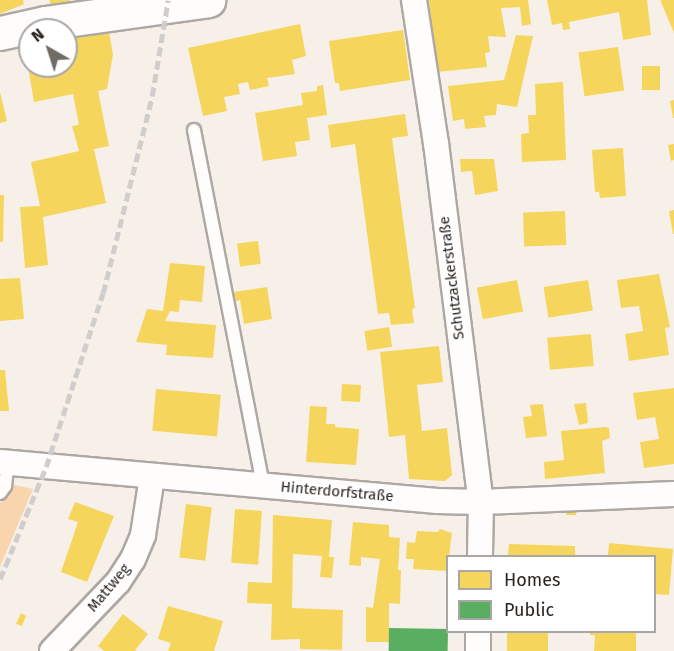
<!DOCTYPE html>
<html>
<head>
<meta charset="utf-8">
<style>
	body { margin:0 }
	#map { position:relative; width:674px; height:651px; overflow:hidden; background:#f6f0e9; font-family:"Fira Sans",sans-serif }
	div>[style] { position:absolute }
	.green>* { inset:0; background:#f8d5ac }
	.homes>* { inset:0; background:#f6d55c; transform-origin:0 0 }
	.public>* { inset:0; background:#5aae61; transform-origin:0 0 }
	.roads { filter:drop-shadow(2px 0 #ada8a3) drop-shadow(-2px 0 #ada8a3) drop-shadow(0 2px #ada8a3) drop-shadow(0 -2px #ada8a3) }
	.lane>* { height:12px; margin:-6px; padding:0 6px; transform-origin:6px; border-radius:6px; background:#fefdfc }
	.street>* { height:24px; margin:-12px; padding:0 12px; transform-origin:12px; border-radius:12px; background:#fefdfc }
	.secondary>* { height:33px; margin:-16.5px; padding:0 16.5px; transform-origin:16.5px; border-radius:16.5px; background:#fefdfc }
	.rail>* { height:4.5px; margin-top:-2.25px; transform-origin:0; background:repeating-linear-gradient(90deg,#d0cecc 0 9px,transparent 0 13.5px) }
	span { translate:-50% -50%; white-space:nowrap; text-align:center; line-height:1.15; -webkit-text-stroke:6px #fff; paint-order:stroke }
	.street-label { font-size:15px; color:#292420 }
	.legend { position:absolute; left:446px; top:555px; width:210px; height:78px; box-sizing:border-box; background:#fff; border:2px solid #a9a7a6; margin:0; padding:8px 10px; list-style:none; font-size:18px; color:#292420 }
	.legend li { display:flex; align-items:center; gap:12px; height:30px }
	.legend b { width:30px; border:2px solid #a9a7a6 }
	.north { position:absolute; left:18px; top:18px; width:60px; height:60px; box-sizing:border-box; background:#fff; border:2px solid #a9a7a6; border-radius:50%; rotate:321deg; font-size:16px; font-weight:700; line-height:24px; text-align:center; color:#292420 }
	.north::after { content:''; display:block; margin:auto; width:21px; height:27px; background:#716b66; clip-path:polygon(50% 0,100% 100%,50% 72%,0 100%) }
</style>
</head>
<body>
<div id="map">
	<div class="green">
		<div style="clip-path:polygon(14px 485px,33px 489px,0 567px,0 503px)"></div>
	</div>
	<div class="homes">
		<div style="clip-path:polygon(0 0,23px 0,24px 4px,0 14px)"></div>
		<div style="clip-path:polygon(50px 0,70px 0,70px 1px,50px 4px)"></div>
		<div style="clip-path:polygon(429px 0,528px 0,531px 24px,522px 26px,520px 7px,501px 8px,506px 37px,488px 36px,490px 52px,485px 53px,487px 67px,436px 72px)"></div>
		<div style="clip-path:polygon(547px 0,647px 0,651px 35px,623px 40px,619px 12px,569px 22px,570px 29px,563px 30px,562px 23px,552px 25px)"></div>
		<div style="clip-path:polygon(661px 0,674px 0,674px 33px,661px 2px)"></div>
		<div style="clip-path:polygon(300px 24px,306px 56px,292px 60px,295px 74px,267px 78px,269px 86px,250px 90px,248px 82px,238px 84px,240px 94px,224px 97px,227px 111px,203px 116px,188px 48px)"></div>
		<div style="clip-path:polygon(108px 27px,113px 54px,107px 89px,98px 91px,109px 146px,94px 149px,106px 203px,43px 217px,48px 265px,25px 268px,20px 207px,40px 206px,31px 162px,79px 151px,72px 126px,79px 125px,73px 94px,34px 102px,24px 43px,30px 41px,30px 66px,66px 66px,66px 35px)"></div>
		<div style="clip-path:polygon(403px 30px,410px 80px,340px 91px,339px 83px,335px 83px,329px 41px)"></div>
		<div style="clip-path:polygon(516px 35px,533px 36px,517px 107px,497px 104px,496px 115px,484px 116px,486px 127px,465px 129px,464px 119px,453px 121px,448px 86px,504px 80px)"></div>
		<div style="left:618px;top:47px;width:44px;height:40px;rotate:82deg"></div>
		<div style="left:642px;top:66px;width:18px;height:24px"></div>
		<div style="clip-path:polygon(563px 82px,566px 160px,522px 162px,521px 134px,529px 133px,528px 115px,536px 115px,535px 84px)"></div>
		<div style="clip-path:polygon(323px 85px,327px 115px,307px 118px,310px 140px,295px 142px,297px 156px,263px 161px,255px 113px,303px 105px,301px 93px,317px 91px,317px 86px)"></div>
		<div style="clip-path:polygon(0 92px,7px 121px,0 123px)"></div>
		<div style="clip-path:polygon(674px 100px,674px 118px,673px 118px,670px 101px)"></div>
		<div style="clip-path:polygon(405px 114px,408px 136px,392px 138px,415px 308px,412px 309px,414px 323px,391px 325px,389px 313px,378px 314px,355px 144px,331px 148px,328px 125px)"></div>
		<div style="clip-path:polygon(674px 144px,674px 160px,671px 161px,668px 145px)"></div>
		<div style="clip-path:polygon(623px 148px,626px 196px,600px 198px,599px 192px,595px 192px,592px 150px)"></div>
		<div style="clip-path:polygon(460px 159px,494px 159px,498px 191px,475px 195px,472px 171px,461px 172px)"></div>
		<div style="clip-path:polygon(0 195px,4px 195px,3px 242px,0 242px)"></div>
		<div style="clip-path:polygon(674px 210px,674px 234px,673px 234px,669px 211px)"></div>
		<div style="left:565px;top:211px;width:34px;height:42px;rotate:88deg"></div>
		<div style="left:258px;top:241px;width:23px;height:21px;rotate:83deg"></div>
		<div style="clip-path:polygon(170px 263px,205px 266px,202px 302px,180px 300px,179px 312px,170px 311px,165px 321px,216px 325px,213px 358px,166px 355px,167px 345px,136px 342px,147px 309px,163px 311px)"></div>
		<div style="clip-path:polygon(659px 274px,670px 327px,665px 328px,669px 355px,629px 361px,625px 334px,643px 331px,639px 306px,621px 308px,617px 280px)"></div>
		<div style="clip-path:polygon(20px 278px,24px 319px,0 321px,0 279px)"></div>
		<div style="left:517px;top:280px;width:32px;height:41px;rotate:79deg"></div>
		<div style="left:588px;top:280px;width:31px;height:45px;rotate:81deg"></div>
		<div style="clip-path:polygon(267px 287px,272px 319px,244px 324px,240px 300px,236px 301px,234px 292px)"></div>
		<div style="left:389px;top:327px;width:20px;height:25px;rotate:81deg"></div>
		<div style="left:591px;top:334px;width:32px;height:44px;rotate:85deg"></div>
		<div style="clip-path:polygon(439px 346px,443px 382px,417px 385px,422px 431px,447px 428px,452px 475px,445px 481px,409px 479px,405px 435px,389px 437px,380px 352px)"></div>
		<div style="clip-path:polygon(0 370px,5px 370px,9px 411px,0 411px)"></div>
		<div style="left:342px;top:384px;width:19px;height:17px;rotate:3deg"></div>
		<div style="clip-path:polygon(674px 388px,674px 464px,644px 468px,640px 442px,659px 439px,655px 417px,637px 420px,633px 393px)"></div>
		<div style="left:156px;top:389px;width:65px;height:42px;rotate:5deg"></div>
		<div style="clip-path:polygon(586px 403px,588px 423px,579px 425px,574px 404px)"></div>
		<div style="clip-path:polygon(543px 404px,547px 436px,526px 438px,523px 417px,532px 416px,530px 405px)"></div>
		<div style="clip-path:polygon(310px 406px,327px 407px,326px 424px,335px 424px,335px 427px,359px 429px,356px 465px,306px 462px)"></div>
		<div style="clip-path:polygon(605px 427px,609px 428px,610px 438px,602px 441px,605px 473px,545px 479px,544px 462px,564px 460px,561px 431px)"></div>
		<div style="clip-path:polygon(75px 502px,114px 516px,87px 582px,61px 572px,78px 522px,68px 519px)"></div>
		<div style="left:186px;top:504px;width:26px;height:54px;rotate:7deg"></div>
		<div style="left:566px;top:508px;width:10px;height:7px"></div>
		<div style="left:235px;top:509px;width:27px;height:54px;rotate:4deg"></div>
		<div style="clip-path:polygon(273px 515px,332px 520px,329px 557px,334px 557px,332px 578px,320px 577px,322px 556px,293px 554px,292px 608px,343px 610px,342px 650px,300px 649px,300px 639px,271px 640px,272px 604px,247px 603px,248px 582px,272px 583px)"></div>
		<div style="clip-path:polygon(353px 522px,389px 525px,389px 537px,400px 538px,398px 570px,401px 570px,400px 604px,389px 603px,389px 642px,366px 642px,366px 607px,373px 608px,380px 559px,361px 557px,361px 566px,349px 565px)"></div>
		<div style="clip-path:polygon(440px 529px,452px 533px,447px 571px,413px 569px,414px 559px,406px 559px,407px 542px,415px 543px,417px 531px,438px 532px)"></div>
		<div style="clip-path:polygon(609px 543px,673px 549px,669px 595px,654px 594px,654px 556px,608px 556px)"></div>
		<div style="clip-path:polygon(509px 544px,575px 546px,575px 556px,508px 556px)"></div>
		<div style="clip-path:polygon(168px 606px,223px 621px,214px 651px,168px 651px,171px 643px,158px 639px)"></div>
		<div style="clip-path:polygon(21px 613px,26px 616px,22px 626px,16px 624px)"></div>
		<div style="clip-path:polygon(123px 614px,148px 634px,135px 650px,137px 651px,104px 651px,98px 646px)"></div>
		<div style="left:507px;top:632px;width:41px;height:19px"></div>
		<div style="clip-path:polygon(590px 632px,636px 632px,636px 651px,594px 651px,595px 635px,590px 635px)"></div>
	</div>
	<div class="public">
		<div style="left:389px;top:628px;width:59px;height:23px;rotate:1deg"></div>
	</div>
	<div class="roads">
		<div class="lane">
			<div style="left:194px;top:130px;width:363px;rotate:79deg"></div>
			<div style="left:0;top:493px;width:9px;rotate:-54deg"></div>
			<div style="left:5px;top:486px;width:23px;rotate:-83deg"></div>
		</div>
		<div class="street">
			<div style="left:414px;top:0;width:145px;rotate:81.3deg"></div>
			<div style="left:436px;top:143px;width:362px;rotate:82.9deg"></div>
			<div style="left:481px;top:502px;width:54px;rotate:91.1deg"></div>
			<div style="left:0;top:462px;width:439px;rotate:5.1deg"></div>
			<div style="left:437px;top:501px;width:44px;rotate:1.3deg"></div>
			<div style="left:481px;top:502px;width:193px;rotate:-2.4deg"></div>
			<div style="left:52px;top:651px;width:95px;rotate:-46.3deg"></div>
			<div style="left:118px;top:582px;width:27px;rotate:-57deg"></div>
			<div style="left:133px;top:559px;width:26px;rotate:-67deg"></div>
			<div style="left:143px;top:535px;width:59px;rotate:-81.2deg"></div>
			<div style="left:478px;top:651px;width:19px;rotate:-90deg"></div>
		</div>
		<div class="secondary">
			<div style="left:0;top:33px;width:46px;rotate:-12.5deg"></div>
			<div style="left:45px;top:23px;width:165px;rotate:-8deg"></div>
		</div>
	</div>
	<div class="rail">
		<div style="left:0;top:579px;width:121px;rotate:-67.7deg"></div>
		<div style="left:46px;top:467px;width:183px;rotate:-71.9deg"></div>
		<div style="left:103px;top:293px;width:203px;rotate:-76deg"></div>
		<div style="left:152px;top:96px;width:97px;rotate:-80.5deg"></div>
	</div>
	<div class="street-label">
		<span style="left:452px;top:278px;rotate:-97deg">Schutzackerstraße</span>
		<span style="left:337px;top:492px;rotate:5deg">Hinterdorfstraße</span>
		<span style="left:109px;top:588px;rotate:-50deg">Mattweg</span>
	</div>
	<ul class="legend">
	<li><b style="height:16px;background:#f6d55c"></b>Homes</li>
	<li><b style="height:16px;background:#5aae61"></b>Public</li>
	</ul>
	<div class="north">N</div>
</div>
</body>
</html>
